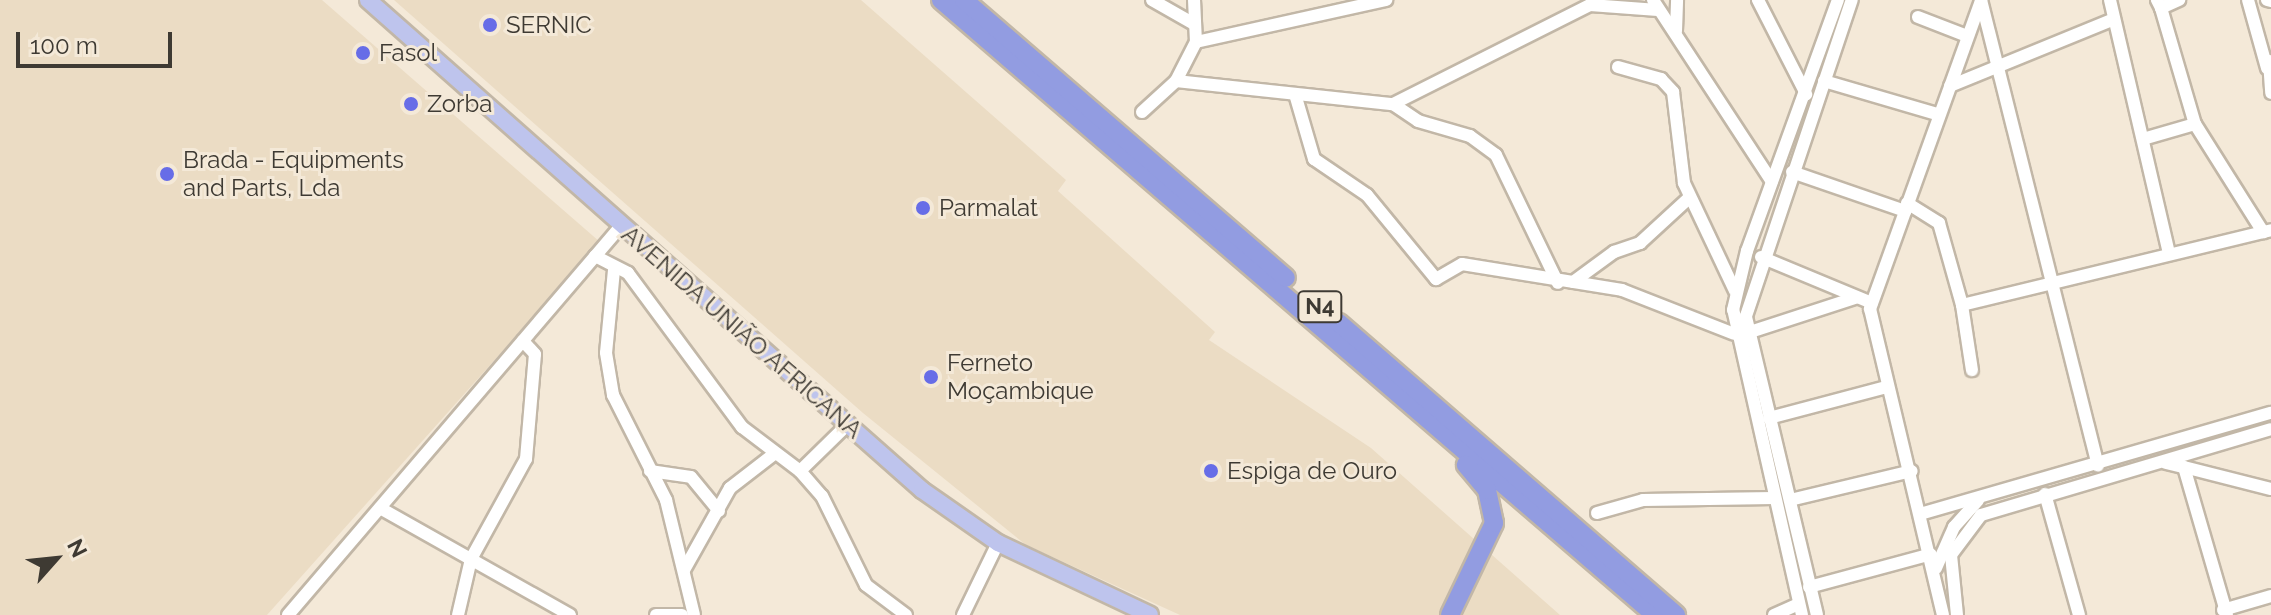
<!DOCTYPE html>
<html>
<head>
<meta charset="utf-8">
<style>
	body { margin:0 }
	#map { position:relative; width:2271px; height:615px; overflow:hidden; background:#f4e9d8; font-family:Raleway,sans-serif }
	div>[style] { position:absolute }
	.built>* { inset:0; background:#ebdcc4 }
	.roads { filter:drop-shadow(2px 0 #c2b7a7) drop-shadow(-2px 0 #c2b7a7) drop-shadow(0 2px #c2b7a7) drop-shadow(0 -2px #c2b7a7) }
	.minor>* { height:12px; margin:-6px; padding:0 6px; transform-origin:6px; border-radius:6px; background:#fff }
	.major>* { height:16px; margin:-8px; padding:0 8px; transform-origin:8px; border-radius:8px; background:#bec4ed }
	.highway>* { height:18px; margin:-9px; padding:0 9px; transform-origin:9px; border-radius:9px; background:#929ce1 }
	.dots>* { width:22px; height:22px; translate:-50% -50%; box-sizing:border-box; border:4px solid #f4e9d8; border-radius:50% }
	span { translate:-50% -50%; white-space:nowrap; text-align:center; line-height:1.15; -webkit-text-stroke:6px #f4e9d8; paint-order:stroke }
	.shield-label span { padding:2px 6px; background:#f4e9d8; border:2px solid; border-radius:6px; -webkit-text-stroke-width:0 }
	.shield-label { font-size:22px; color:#3e3a33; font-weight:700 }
	.poi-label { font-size:24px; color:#3e3a33 }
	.left { translate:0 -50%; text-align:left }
	.street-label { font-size:24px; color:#3e3a33 }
	.north { position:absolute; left:16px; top:519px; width:80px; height:80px; -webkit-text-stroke:6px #f4e9d8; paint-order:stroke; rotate:63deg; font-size:22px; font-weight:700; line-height:32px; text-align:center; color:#3e3a33 }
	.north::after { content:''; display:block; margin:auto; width:28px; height:36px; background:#3e3a33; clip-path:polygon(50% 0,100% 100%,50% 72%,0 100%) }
	.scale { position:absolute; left:16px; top:32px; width:156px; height:36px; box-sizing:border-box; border:4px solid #3e3a33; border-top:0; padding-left:10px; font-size:24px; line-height:28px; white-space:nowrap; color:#3e3a33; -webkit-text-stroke:6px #f4e9d8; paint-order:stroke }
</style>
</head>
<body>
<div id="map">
	<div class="built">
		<div style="clip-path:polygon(0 0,322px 0,600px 242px,267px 615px,0 615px)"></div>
		<div style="clip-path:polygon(394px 0,861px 0,1066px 180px,1058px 191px,1215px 332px,1209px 340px,1371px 448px,1560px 615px,1180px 615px,1026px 545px,863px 413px)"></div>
	</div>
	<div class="roads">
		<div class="minor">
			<div style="left:1152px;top:0;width:48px;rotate:29.7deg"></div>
			<div style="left:1653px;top:0;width:217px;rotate:56.8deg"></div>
			<div style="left:1758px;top:0;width:106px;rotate:62.9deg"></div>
			<div style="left:1981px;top:0;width:480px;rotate:75.9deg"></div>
			<div style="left:2110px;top:0;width:260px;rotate:76.9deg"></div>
			<div style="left:2157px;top:0;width:9px;rotate:63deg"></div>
			<div style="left:2161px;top:8px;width:20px;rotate:-24deg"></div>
			<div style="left:2248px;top:0;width:71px;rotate:74.4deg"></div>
			<div style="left:2267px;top:0;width:4px;rotate:14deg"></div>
			<div style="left:2161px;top:8px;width:121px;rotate:73.7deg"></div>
			<div style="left:1918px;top:17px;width:53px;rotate:21.2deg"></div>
			<div style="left:1676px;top:31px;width:31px;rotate:-88deg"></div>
			<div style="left:1196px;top:42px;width:195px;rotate:-12.5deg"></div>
			<div style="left:2269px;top:61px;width:32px;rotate:86deg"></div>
			<div style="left:1618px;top:67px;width:45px;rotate:15.6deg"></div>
			<div style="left:1661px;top:79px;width:18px;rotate:47deg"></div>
			<div style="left:1673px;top:92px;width:92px;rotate:83.1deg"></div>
			<div style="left:1684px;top:183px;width:119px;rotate:64.7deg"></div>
			<div style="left:1176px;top:81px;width:218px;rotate:6.1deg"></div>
			<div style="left:1393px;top:104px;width:220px;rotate:-26.7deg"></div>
			<div style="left:1590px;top:5px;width:68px;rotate:4.2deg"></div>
			<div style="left:1824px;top:81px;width:118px;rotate:16.3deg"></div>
			<div style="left:1950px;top:86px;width:177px;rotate:-22.2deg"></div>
			<div style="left:1295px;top:94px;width:68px;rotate:73.7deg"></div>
			<div style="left:1314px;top:159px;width:64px;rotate:34.2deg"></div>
			<div style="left:1367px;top:195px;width:109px;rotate:50.6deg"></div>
			<div style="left:1436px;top:279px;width:30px;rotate:-30deg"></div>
			<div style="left:1462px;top:264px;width:162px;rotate:9.2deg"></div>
			<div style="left:1622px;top:290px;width:120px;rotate:21.4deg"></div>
			<div style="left:1393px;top:104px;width:30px;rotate:34deg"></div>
			<div style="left:1418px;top:121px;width:54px;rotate:16.1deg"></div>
			<div style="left:1470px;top:136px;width:32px;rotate:36deg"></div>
			<div style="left:1496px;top:155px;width:142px;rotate:64.2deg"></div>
			<div style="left:1142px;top:112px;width:46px;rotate:-42.4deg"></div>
			<div style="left:1176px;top:81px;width:44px;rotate:-62.9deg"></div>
			<div style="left:1196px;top:42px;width:42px;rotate:-92.7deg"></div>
			<div style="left:2143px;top:139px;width:54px;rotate:-16.1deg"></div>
			<div style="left:2195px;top:124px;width:128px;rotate:57.8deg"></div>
			<div style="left:1792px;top:172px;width:120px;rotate:19deg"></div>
			<div style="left:1907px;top:203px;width:38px;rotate:32deg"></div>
			<div style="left:1939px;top:223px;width:85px;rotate:74.3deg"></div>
			<div style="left:1962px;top:305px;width:318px;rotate:-13.6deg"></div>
			<div style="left:595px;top:256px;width:37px;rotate:27deg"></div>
			<div style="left:628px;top:273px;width:192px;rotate:53.5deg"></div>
			<div style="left:742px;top:427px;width:73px;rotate:37.2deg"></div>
			<div style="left:800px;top:471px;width:33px;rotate:49deg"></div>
			<div style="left:822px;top:496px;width:99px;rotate:63.7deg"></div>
			<div style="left:866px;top:585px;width:50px;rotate:36.9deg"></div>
			<div style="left:1761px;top:257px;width:120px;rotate:22.5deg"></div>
			<div style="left:614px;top:270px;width:83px;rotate:95.5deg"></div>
			<div style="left:606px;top:353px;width:43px;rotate:80.5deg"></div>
			<div style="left:613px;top:395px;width:118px;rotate:63.2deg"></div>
			<div style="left:666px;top:500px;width:118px;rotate:76.3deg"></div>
			<div style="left:1573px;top:282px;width:51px;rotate:-36.2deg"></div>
			<div style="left:1614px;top:252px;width:28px;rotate:-19deg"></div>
			<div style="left:1640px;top:243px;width:68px;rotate:-42.6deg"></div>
			<div style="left:1962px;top:305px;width:66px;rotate:81.3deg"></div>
			<div style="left:1747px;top:333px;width:114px;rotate:-18deg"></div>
			<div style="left:1769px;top:418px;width:121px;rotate:-14.8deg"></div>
			<div style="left:2166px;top:463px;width:18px;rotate:13deg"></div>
			<div style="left:2184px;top:467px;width:154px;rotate:73.8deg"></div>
			<div style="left:2184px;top:467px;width:90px;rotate:14.2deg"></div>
			<div style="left:650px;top:471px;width:41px;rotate:8.3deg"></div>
			<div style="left:691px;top:477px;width:44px;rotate:50.5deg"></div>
			<div style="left:800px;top:471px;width:67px;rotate:-44.4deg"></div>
			<div style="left:2045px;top:494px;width:126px;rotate:74.3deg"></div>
			<div style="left:1790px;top:500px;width:125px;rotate:-13.4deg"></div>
			<div style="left:380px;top:508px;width:218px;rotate:29.4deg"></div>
			<div style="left:1597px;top:513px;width:48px;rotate:-15.8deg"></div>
			<div style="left:1643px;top:500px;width:131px;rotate:-0.9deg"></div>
			<div style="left:1920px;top:514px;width:365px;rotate:-16.1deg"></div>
			<div style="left:1936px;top:568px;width:45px;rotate:-66.3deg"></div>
			<div style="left:1954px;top:527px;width:36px;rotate:-48deg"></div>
			<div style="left:684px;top:570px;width:94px;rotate:-60.7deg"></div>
			<div style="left:730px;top:488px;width:56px;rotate:-37.7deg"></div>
			<div style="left:1809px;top:587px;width:126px;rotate:-15.1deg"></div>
			<div style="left:2223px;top:610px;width:50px;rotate:-16.3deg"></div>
			<div style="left:288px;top:615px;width:512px;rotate:-49.44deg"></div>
			<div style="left:458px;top:615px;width:57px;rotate:-76.9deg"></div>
			<div style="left:471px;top:559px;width:114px;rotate:-61.2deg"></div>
			<div style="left:526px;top:459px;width:105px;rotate:-85.1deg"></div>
			<div style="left:535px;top:354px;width:18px;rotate:-133deg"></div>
			<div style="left:656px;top:615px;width:26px"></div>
			<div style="left:963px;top:615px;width:80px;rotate:-64.1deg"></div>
			<div style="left:1774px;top:615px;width:27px;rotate:-24deg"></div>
			<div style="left:1802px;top:615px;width:313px;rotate:-102.7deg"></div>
			<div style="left:1733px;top:310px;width:61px;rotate:-76.7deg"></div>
			<div style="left:1747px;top:251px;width:267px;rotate:-70.1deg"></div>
			<div style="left:1817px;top:615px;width:307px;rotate:-103.4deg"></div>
			<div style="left:1746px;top:316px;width:333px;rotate:-71.5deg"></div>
			<div style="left:1943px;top:615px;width:315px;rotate:-103.4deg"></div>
			<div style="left:1870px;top:309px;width:328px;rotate:-70.2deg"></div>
			<div style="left:1957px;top:615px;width:60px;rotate:-95.7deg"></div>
			<div style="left:1951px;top:555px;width:50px;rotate:-53.1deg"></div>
			<div style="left:1981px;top:515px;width:302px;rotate:-16.5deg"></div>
		</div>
		<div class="major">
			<div style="left:368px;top:0;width:740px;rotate:41.49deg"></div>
			<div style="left:922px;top:490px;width:93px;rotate:34.9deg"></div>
			<div style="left:998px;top:543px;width:168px;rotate:25.3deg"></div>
		</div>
		<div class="highway">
			<div style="left:941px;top:0;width:942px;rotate:40.74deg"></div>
			<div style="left:964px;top:0;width:425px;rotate:40.8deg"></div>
			<div style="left:1339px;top:323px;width:446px;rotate:40.9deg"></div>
			<div style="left:1450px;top:615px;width:102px;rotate:-64.4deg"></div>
			<div style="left:1494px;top:523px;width:34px;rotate:-102deg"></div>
			<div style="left:1487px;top:490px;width:33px;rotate:-130deg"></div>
		</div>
	</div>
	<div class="dots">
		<div style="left:490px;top:25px;background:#676de7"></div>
		<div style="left:363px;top:53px;background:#676de7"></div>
		<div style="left:411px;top:104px;background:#676de7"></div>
		<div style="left:167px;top:174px;background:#676de7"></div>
		<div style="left:923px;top:208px;background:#676de7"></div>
		<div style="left:931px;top:377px;background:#676de7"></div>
		<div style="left:1211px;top:471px;background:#676de7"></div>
	</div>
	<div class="shield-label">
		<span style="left:1320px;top:307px">N4</span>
	</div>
	<div class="poi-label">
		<span class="left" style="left:506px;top:25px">SERNIC</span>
		<span class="left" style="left:379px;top:53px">Fasol</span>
		<span class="left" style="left:427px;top:104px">Zorba</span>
		<span class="left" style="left:183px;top:174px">Brada - Equipments<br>and Parts, Lda</span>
		<span class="left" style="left:939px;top:208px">Parmalat</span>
		<span class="left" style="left:947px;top:377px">Ferneto<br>Moçambique</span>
		<span class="left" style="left:1227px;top:471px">Espiga de Ouro</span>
	</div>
	<div class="street-label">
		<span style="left:742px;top:332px;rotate:41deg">AVENIDA UNIÃO AFRICANA</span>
	</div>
	<div class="north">N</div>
	<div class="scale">100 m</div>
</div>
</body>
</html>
